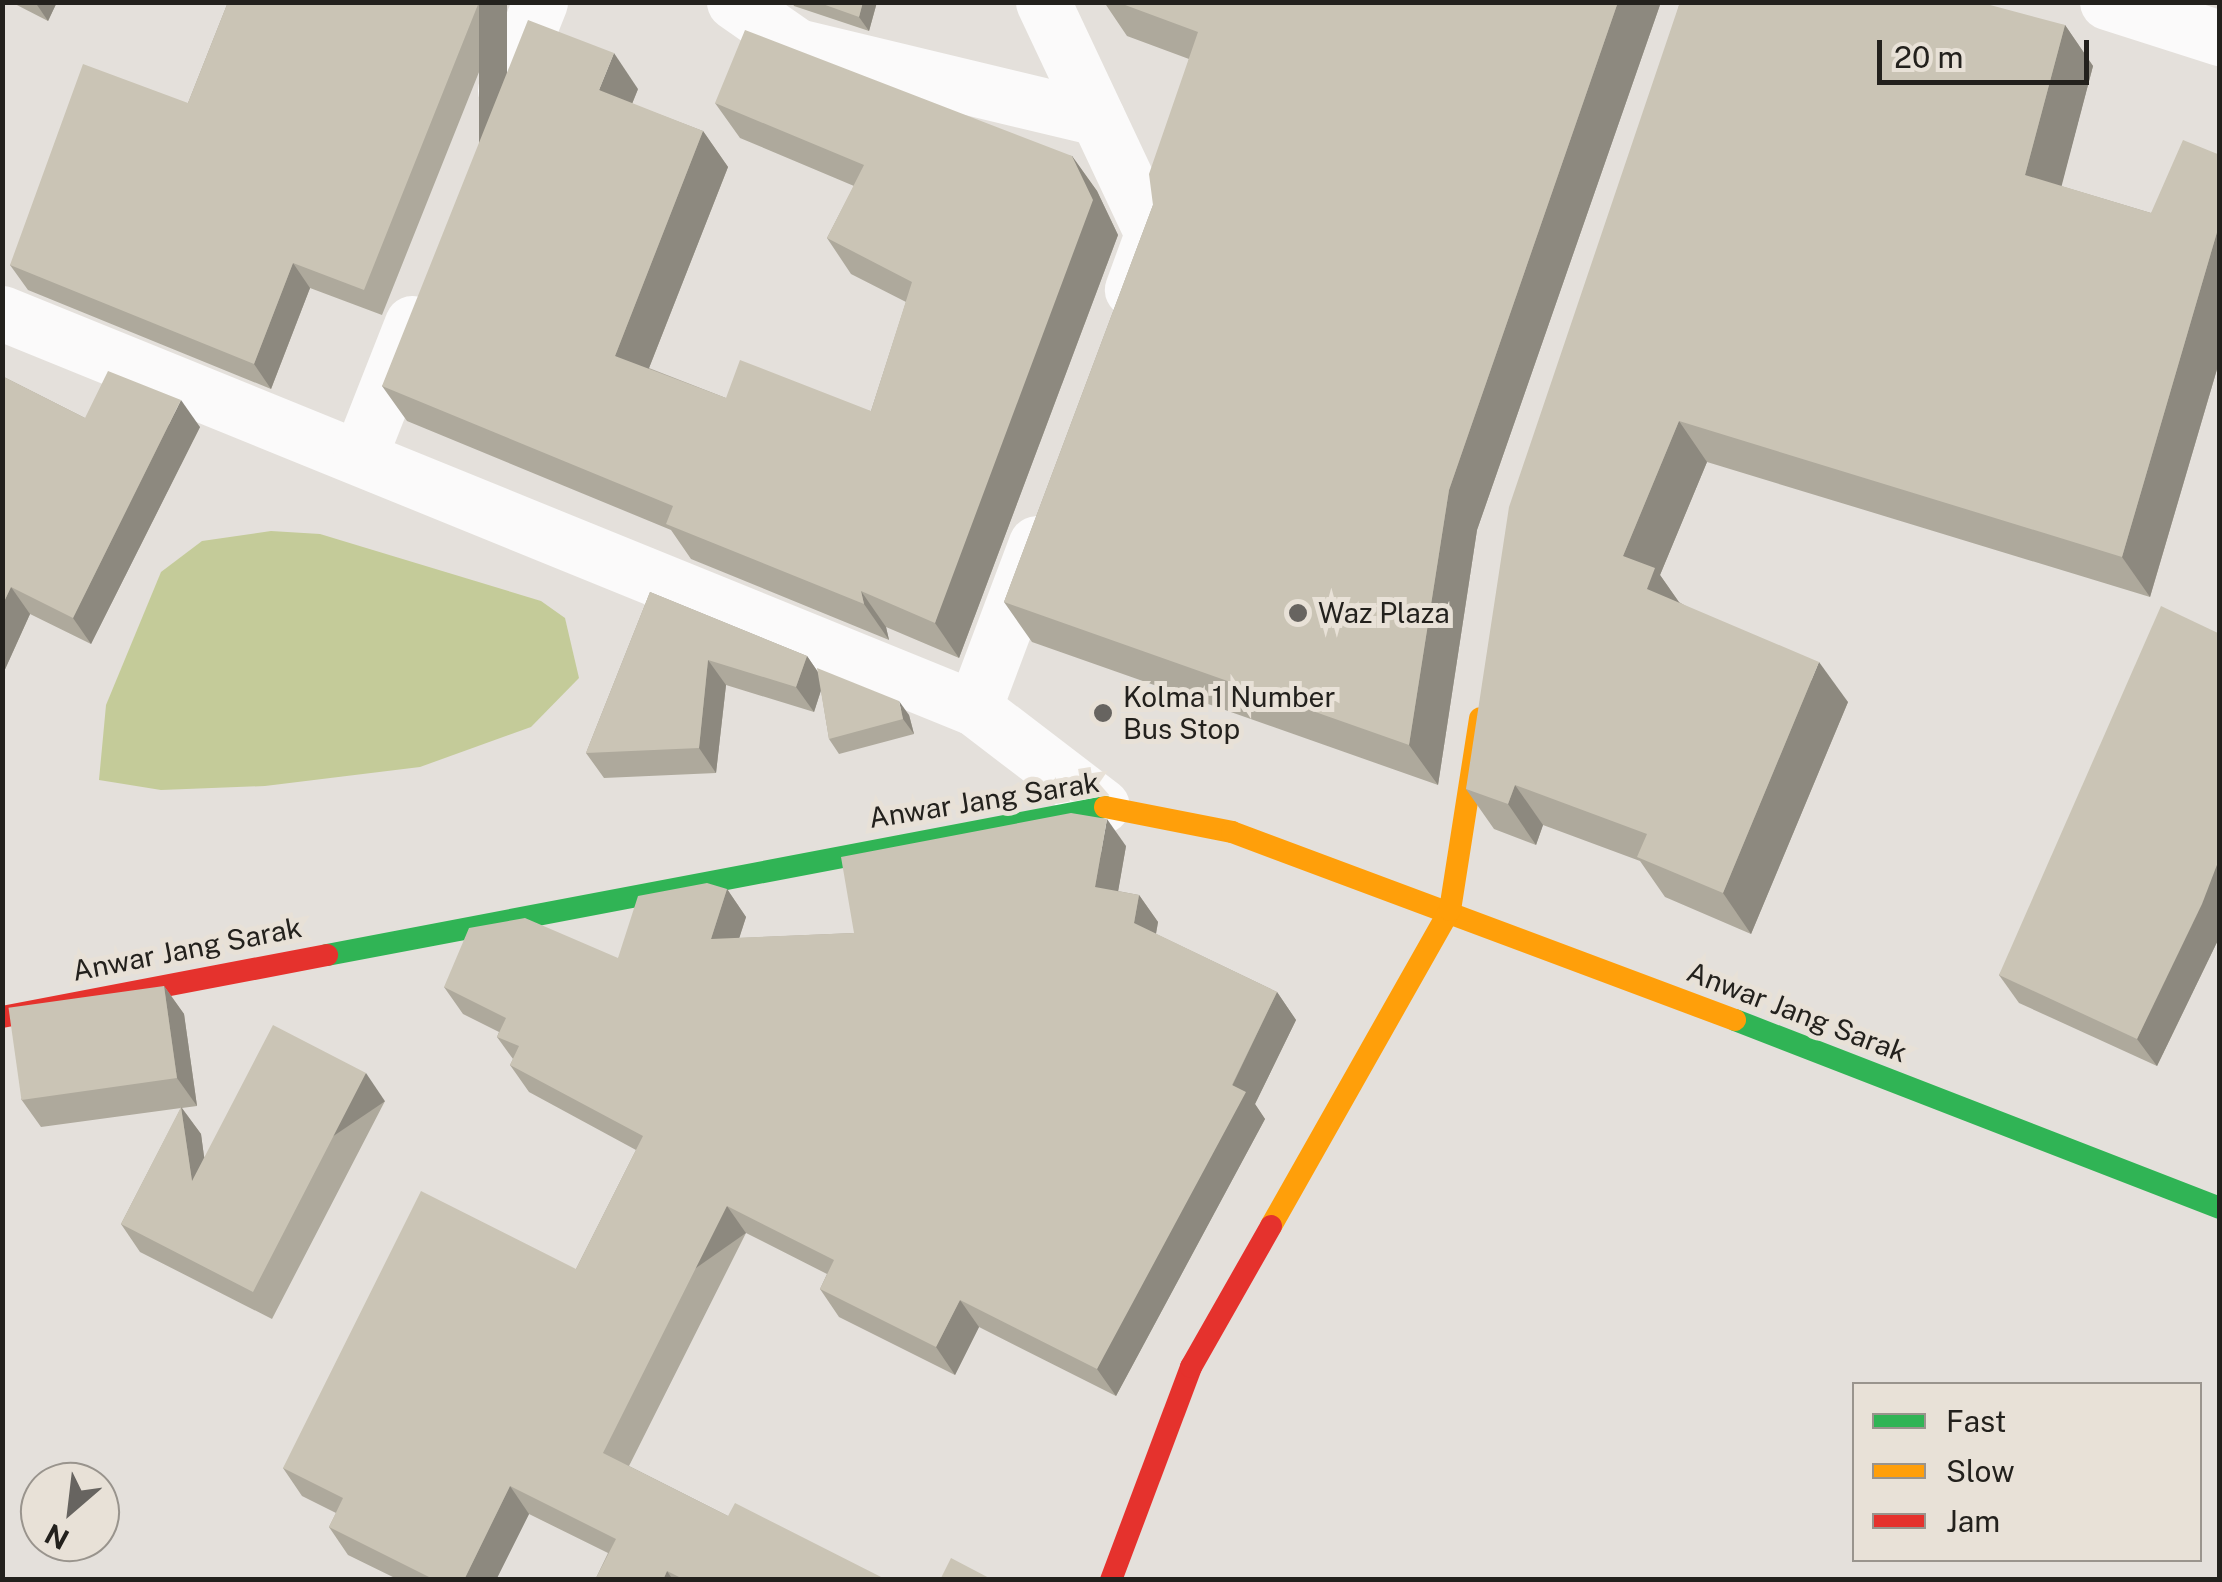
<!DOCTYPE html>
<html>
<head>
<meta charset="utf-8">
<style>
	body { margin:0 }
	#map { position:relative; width:2222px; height:1582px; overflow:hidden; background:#e4e0db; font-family:"Public Sans",sans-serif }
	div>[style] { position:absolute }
	.water>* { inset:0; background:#c4cb99 }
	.street>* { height:55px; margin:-27.5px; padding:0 27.5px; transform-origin:27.5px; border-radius:27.5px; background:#fbfafa }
	.fast>* { height:22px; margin:-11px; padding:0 11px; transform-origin:11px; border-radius:11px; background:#30b455 }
	.slow>* { height:22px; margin:-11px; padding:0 11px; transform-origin:11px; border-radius:11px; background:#ff9f0a }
	.jam>* { height:22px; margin:-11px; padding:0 11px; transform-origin:11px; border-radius:11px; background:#e5322d }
	.wall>* { inset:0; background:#aea99c }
	.shaded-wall>* { inset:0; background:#8d897f; transform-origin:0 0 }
	.building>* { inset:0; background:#cac4b5; transform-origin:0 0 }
	.dots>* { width:28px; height:28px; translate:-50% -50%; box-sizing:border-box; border:5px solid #e8e1d7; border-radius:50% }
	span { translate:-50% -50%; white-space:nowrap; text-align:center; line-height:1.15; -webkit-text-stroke:10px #e8e1d7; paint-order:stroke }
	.poi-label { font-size:28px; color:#23211d }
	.left { translate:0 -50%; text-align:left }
	.street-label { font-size:28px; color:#23211d }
	.frame { position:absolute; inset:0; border:5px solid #23211d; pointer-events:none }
	.legend { position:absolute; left:1852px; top:1382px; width:350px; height:180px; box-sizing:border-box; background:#e8e1d7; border:2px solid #99948d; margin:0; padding:12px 18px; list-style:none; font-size:30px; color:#23211d }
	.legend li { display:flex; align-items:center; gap:20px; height:50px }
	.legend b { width:50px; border:2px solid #99948d }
	.north { position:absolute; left:20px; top:1462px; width:100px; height:100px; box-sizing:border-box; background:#e8e1d7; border:2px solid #99948d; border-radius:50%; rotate:208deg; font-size:28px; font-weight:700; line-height:40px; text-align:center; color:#23211d }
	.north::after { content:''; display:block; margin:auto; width:35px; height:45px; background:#676460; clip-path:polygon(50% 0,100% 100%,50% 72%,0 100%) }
	.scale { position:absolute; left:1877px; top:40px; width:212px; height:45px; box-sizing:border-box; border:5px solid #23211d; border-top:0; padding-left:12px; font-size:30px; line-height:35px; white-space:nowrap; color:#23211d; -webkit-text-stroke:8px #e8e1d7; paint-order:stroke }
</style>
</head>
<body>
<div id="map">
	<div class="water">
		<div style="clip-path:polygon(271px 531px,320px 534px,541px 601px,565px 618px,579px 678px,531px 727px,420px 767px,265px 786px,161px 790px,99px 780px,106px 705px,161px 572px,202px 541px)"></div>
	</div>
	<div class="street">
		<div style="left:734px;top:2px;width:77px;rotate:34.9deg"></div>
		<div style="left:797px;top:46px;width:309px;rotate:13.5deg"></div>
		<div style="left:1043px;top:2px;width:256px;rotate:64.8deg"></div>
		<div style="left:1152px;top:234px;width:59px;rotate:110deg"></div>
		<div style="left:2107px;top:2px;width:119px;rotate:17.7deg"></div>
		<div style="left:505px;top:90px;width:95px;rotate:-68.3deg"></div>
		<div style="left:2px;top:313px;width:1049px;rotate:22.12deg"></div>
		<div style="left:974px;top:708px;width:161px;rotate:37.4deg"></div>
		<div style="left:360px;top:455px;width:142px;rotate:-68.5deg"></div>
		<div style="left:974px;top:708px;width:176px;rotate:-69.4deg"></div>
	</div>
	<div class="fast">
		<div style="left:327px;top:955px;width:792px;rotate:-10.77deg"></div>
		<div style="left:1735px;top:1020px;width:520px;rotate:21.19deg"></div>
	</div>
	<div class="slow">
		<div style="left:1105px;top:807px;width:129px;rotate:11.1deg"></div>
		<div style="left:1232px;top:832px;width:537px;rotate:20.49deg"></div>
		<div style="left:1271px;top:1226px;width:363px;rotate:-60.5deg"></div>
		<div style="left:1450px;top:910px;width:194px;rotate:-81.1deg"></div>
	</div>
	<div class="jam">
		<div style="left:2px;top:1017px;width:331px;rotate:-10.8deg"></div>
		<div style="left:1111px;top:1580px;width:228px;rotate:-69.4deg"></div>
		<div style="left:1191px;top:1367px;width:162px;rotate:-60.4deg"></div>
	</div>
	<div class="wall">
		<div style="clip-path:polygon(11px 2px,57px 2px,48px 21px)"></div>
		<div style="clip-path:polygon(228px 2px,507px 2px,382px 315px,310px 288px,271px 389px,28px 290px,10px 265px,188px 103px)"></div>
		<div style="clip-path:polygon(792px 2px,877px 2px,869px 31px,794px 6px)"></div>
		<div style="clip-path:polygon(1104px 2px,1661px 2px,1477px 530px,1438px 785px,1032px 642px,1004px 602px,1153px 205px,1189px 59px,1127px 36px)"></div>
		<div style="clip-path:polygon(1680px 2px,2065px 25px,2093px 66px,2061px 186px,2151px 213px,2220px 155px,2220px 359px,2150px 597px,1707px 462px,1660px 575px,1679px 602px,1848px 702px,1751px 934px,1665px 897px,1640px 861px,1543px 825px,1536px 845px,1494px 829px,1466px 789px)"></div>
		<div style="clip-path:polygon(638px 89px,632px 104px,703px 131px,728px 167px,649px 368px,726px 398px,871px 411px,906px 302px,851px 274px,827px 238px,854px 186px,740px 138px,715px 103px,1072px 156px,1097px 191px,1118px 235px,959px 658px,886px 627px,889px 640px,691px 559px,671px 530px,407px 421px,382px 386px)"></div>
		<div style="clip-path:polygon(2px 376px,85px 418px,200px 427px,91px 644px,30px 614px,2px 676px)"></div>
		<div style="clip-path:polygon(650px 592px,807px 656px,818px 672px,909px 715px,914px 734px,839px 754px,829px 739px,821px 690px,814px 712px,726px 685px,716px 773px,604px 778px,586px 753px)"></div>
		<div style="clip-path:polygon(2220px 634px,2220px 936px,2157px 1066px,2019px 1003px,1999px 975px)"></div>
		<div style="clip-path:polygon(1126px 846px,1118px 891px,1139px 895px,1158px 922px,1156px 934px,1277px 992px,1296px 1020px,1255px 1104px,1265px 1119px,1116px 1396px,979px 1327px,955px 1375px,839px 1317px,820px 1289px,827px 1274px,746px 1233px,629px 1466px,728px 1516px,887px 1580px,595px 1580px,608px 1553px,529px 1514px,496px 1580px,399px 1580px,348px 1555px,329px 1527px,336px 1513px,302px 1496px,283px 1468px,576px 1269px,636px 1150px,529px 1092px,510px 1065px,513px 1059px,497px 1037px,499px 1032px,463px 1014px,444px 987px,618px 958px,727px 889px,746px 917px,739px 938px,854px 933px)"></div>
		<div style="clip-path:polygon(164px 986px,184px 1014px,197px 1106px,182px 1108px,201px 1134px,204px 1157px,385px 1101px,272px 1319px,140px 1252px,121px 1224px,181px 1108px,41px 1127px,21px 1099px)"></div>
	</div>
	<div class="shaded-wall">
		<div style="clip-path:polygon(35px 2px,57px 2px,48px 21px)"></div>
		<div style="left:479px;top:2px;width:28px;height:310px"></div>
		<div style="clip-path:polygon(863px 2px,877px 2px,869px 31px,859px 17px)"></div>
		<div style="clip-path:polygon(1618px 2px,1661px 2px,1477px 530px,1438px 785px,1409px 745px,1449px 490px)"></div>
		<div style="clip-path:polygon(2065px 25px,2093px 66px,2054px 215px,2025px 175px)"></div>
		<div style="clip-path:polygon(614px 53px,638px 89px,623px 126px,599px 90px)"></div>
		<div style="clip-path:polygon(703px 131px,728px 167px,640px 391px,615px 356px)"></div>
		<div style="clip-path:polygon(1072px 156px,1097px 191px,1118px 235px,959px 658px,935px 623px)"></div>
		<div style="clip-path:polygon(2220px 222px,2220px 359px,2150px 597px,2122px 557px)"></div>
		<div style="clip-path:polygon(293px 263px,310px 288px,271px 389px,254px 364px)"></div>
		<div style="clip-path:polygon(181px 400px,200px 427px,91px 644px,73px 618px)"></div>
		<div style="clip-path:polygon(1679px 421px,1707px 462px,1660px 575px,1683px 608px,1675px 629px,1623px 556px)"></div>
		<div style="clip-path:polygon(11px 587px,30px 614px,2px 676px,2px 606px)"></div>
		<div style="clip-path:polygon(861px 591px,886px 627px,889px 640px,864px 604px)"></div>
		<div style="clip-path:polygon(807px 656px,824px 681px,814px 712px,796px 687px)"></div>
		<div style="clip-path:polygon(708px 660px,726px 685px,716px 773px,699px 748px)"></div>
		<div style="clip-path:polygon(1819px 662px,1848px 702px,1751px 934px,1723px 893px)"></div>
		<div style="clip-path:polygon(899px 701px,909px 715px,914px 734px,903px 719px)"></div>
		<div style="clip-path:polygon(1515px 785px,1543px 825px,1536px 845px,1508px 804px)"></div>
		<div style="clip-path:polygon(1107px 819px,1126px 846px,1114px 915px,1095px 887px)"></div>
		<div style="clip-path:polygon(2220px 857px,2220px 936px,2157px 1066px,2137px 1039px)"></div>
		<div style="clip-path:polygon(727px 889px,746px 917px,730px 967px,711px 939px)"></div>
		<div style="clip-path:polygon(1139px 895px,1158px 922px,1153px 950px,1134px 923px)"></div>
		<div style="clip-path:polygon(164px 986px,184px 1014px,197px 1106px,177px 1078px)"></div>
		<div style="clip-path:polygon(1277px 992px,1296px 1020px,1255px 1104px,1265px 1119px,1116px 1396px,1097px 1369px)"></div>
		<div style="left:366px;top:1073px;width:34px;height:246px;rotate:56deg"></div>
		<div style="clip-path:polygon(181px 1107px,201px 1134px,211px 1208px,192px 1181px)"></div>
		<div style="left:727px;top:1206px;width:33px;height:276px;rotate:55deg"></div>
		<div style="clip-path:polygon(960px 1300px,979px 1327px,955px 1375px,936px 1347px)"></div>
		<div style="clip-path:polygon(510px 1486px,529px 1514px,496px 1580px,464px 1580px)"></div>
		<div style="clip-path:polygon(667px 1571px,673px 1580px,663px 1580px)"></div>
	</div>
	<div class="building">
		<div style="clip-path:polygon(228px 2px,479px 2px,364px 290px,293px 263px,254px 364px,10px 265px,83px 64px,188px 103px)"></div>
		<div style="clip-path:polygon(817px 2px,863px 2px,859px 17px)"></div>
		<div style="clip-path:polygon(1117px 2px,1618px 2px,1449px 490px,1409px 745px,1004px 602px,1153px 205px,1149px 174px,1198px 32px)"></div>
		<div style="clip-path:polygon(1680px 2px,1979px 2px,2065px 25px,2025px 175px,2151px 213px,2183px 140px,2220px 155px,2220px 222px,2122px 557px,1679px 421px,1623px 556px,1655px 568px,1647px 589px,1819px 662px,1723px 893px,1637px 857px,1647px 834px,1515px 785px,1508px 804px,1466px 789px,1509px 507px)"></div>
		<div style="clip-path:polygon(528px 20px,614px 53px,599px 90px,703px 131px,615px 356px,726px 398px,740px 360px,871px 411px,912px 282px,827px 238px,864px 165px,715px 103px,745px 30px,1072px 156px,1093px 200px,935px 623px,861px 591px,864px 604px,666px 524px,673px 506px,382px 386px)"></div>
		<div style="clip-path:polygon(108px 371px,181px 400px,73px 618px,11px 587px,2px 606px,2px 376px,85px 418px)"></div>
		<div style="clip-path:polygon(650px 592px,807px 656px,796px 687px,708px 660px,699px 748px,586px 753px)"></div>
		<div style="clip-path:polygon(2161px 606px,2220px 634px,2220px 857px,2202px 904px,2137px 1039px,1999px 975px)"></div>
		<div style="clip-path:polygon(817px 668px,899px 701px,903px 719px,829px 739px)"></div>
		<div style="clip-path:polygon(1071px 813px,1107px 819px,1095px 887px,1139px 895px,1134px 923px,1277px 992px,1232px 1085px,1246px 1092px,1097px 1369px,960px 1300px,936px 1347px,820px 1289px,834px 1260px,727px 1206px,603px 1453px,728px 1516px,735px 1503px,887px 1580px,685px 1580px,667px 1571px,663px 1580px,595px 1580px,616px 1539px,510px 1486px,464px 1580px,435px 1580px,329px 1527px,343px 1498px,283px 1468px,421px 1191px,576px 1269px,643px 1136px,510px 1065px,519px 1046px,497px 1037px,506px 1018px,444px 987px,469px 928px,525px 918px,618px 958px,638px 896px,707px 883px,727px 889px,711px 939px,854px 933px,841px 857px)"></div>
		<div style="left:164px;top:986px;width:93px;height:157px;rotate:82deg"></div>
		<div style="clip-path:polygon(273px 1025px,366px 1073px,253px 1292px,121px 1224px,181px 1107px,192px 1181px)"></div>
		<div style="clip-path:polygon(951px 1558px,993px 1580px,940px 1580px)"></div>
	</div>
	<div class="dots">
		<div style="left:1298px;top:613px;background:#676460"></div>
		<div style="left:1103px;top:713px;background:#676460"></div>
	</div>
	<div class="poi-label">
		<span class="left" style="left:1318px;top:613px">Waz Plaza</span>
		<span class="left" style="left:1123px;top:713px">Kolma 1 Number<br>Bus Stop</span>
	</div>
	<div class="street-label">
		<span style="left:984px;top:800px;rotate:-9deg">Anwar Jang Sarak</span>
		<span style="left:187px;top:949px;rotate:-11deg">Anwar Jang Sarak</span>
		<span style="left:1797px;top:1012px;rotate:21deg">Anwar Jang Sarak</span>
	</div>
	<div class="frame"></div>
	<ul class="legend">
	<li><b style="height:12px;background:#30b455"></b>Fast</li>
	<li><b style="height:12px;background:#ff9f0a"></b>Slow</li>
	<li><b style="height:12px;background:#e5322d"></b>Jam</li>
	</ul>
	<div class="north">N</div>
	<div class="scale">20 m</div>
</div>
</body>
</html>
